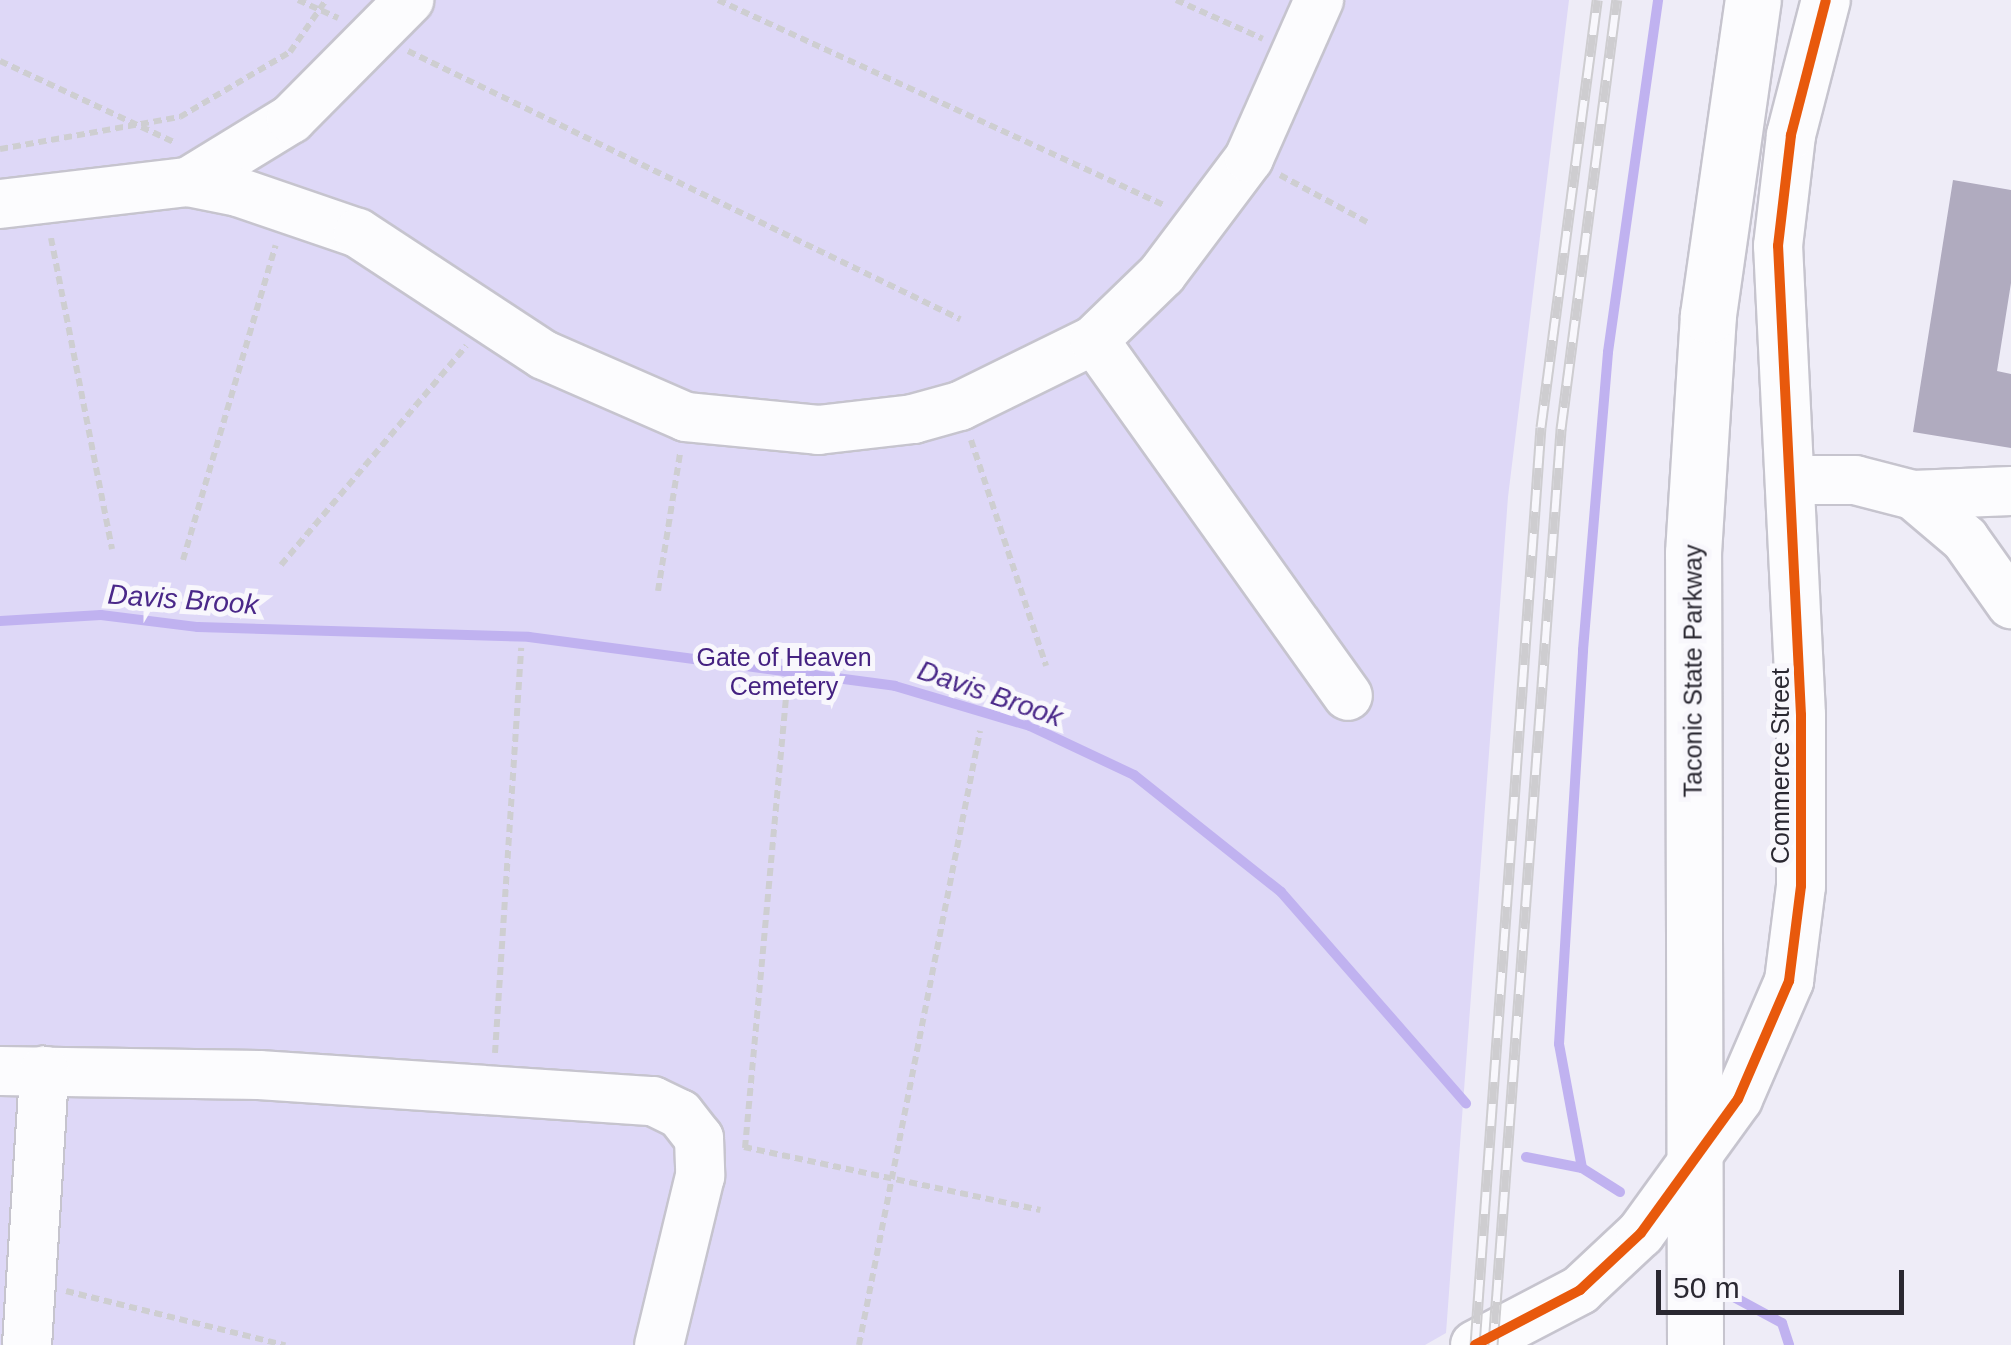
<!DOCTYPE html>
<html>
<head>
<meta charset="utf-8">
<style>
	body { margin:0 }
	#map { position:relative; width:2011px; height:1345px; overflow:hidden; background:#eeecf7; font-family:Arial,sans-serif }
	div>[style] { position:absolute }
	.green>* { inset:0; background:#ded8f7 }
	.stream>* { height:10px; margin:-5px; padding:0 5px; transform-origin:5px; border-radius:5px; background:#c0b2f0 }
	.building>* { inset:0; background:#b0abbf }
	.path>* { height:6px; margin-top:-3px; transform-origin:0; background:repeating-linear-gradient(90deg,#ceced1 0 8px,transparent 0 13px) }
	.roads { filter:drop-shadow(2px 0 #c6c4ce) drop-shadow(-2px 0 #c6c4ce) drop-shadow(0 2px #c6c4ce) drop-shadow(0 -2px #c6c4ce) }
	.minor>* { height:48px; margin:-24px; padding:0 24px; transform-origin:24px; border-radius:24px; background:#fcfcfe }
	.highway>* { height:55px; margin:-27.5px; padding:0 27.5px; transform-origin:27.5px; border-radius:27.5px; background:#fcfcfe }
	.rail>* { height:11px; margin-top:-5.5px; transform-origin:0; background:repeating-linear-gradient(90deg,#f8f7fc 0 22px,#cecdd0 0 44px); box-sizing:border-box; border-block:2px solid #cecdd0 }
	.cycleway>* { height:10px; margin:-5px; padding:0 5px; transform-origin:5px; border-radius:5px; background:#e8590c }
	span { translate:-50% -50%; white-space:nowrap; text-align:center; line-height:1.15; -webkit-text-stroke:10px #f8f7fc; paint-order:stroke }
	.park-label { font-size:25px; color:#442181 }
	.street-label { font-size:25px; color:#2a2831 }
	.water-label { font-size:28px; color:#4a2889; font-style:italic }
	.scale { position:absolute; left:1656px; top:1270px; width:248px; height:45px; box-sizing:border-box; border:5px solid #2a2831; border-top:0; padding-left:12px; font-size:30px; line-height:35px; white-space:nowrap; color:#2a2831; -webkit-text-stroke:8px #f8f7fc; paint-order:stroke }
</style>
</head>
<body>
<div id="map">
	<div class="green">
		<div style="clip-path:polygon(0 0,1569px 0,1508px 497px,1446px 1333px,1425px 1345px,0 1345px)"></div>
	</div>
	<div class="stream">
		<div style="left:0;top:621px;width:101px;rotate:-3.4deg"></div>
		<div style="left:101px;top:615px;width:98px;rotate:7.1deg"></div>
		<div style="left:198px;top:627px;width:331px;rotate:1.7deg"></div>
		<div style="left:529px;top:637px;width:369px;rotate:7.6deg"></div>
		<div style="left:895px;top:686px;width:141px;rotate:16.5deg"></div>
		<div style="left:1030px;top:726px;width:115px;rotate:25.2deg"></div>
		<div style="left:1134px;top:775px;width:188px;rotate:38.5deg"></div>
		<div style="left:1281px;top:892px;width:281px;rotate:48.8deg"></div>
		<div style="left:1526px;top:1157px;width:57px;rotate:11.1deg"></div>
		<div style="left:1582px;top:1168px;width:45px;rotate:32.3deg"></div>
		<div style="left:1582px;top:1168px;width:126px;rotate:-100.5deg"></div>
		<div style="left:1559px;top:1044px;width:395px;rotate:-86.5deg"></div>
		<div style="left:1583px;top:650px;width:299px;rotate:-85.2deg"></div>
		<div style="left:1608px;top:352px;width:356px;rotate:-81.9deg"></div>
		<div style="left:1732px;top:1296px;width:57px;rotate:28.4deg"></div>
		<div style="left:1782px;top:1323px;width:23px;rotate:72deg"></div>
	</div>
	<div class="building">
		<div style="clip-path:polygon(1953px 180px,2011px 190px,2011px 283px,1997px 371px,2011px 374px,2011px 448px,1913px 432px)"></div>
	</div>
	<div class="path">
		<div style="left:298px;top:0;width:44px;rotate:24.2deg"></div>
		<div style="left:718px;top:0;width:493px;rotate:24.7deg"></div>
		<div style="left:1176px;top:0;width:95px;rotate:24.1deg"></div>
		<div style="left:408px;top:51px;width:614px;rotate:25.9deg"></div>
		<div style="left:0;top:61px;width:194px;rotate:25deg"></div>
		<div style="left:0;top:149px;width:183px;rotate:-10.1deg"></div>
		<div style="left:180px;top:117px;width:128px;rotate:-30.6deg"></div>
		<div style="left:290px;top:52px;width:63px;rotate:-55.3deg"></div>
		<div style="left:1280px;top:175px;width:99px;rotate:28.4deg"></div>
		<div style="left:51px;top:238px;width:317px;rotate:78.9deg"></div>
		<div style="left:971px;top:440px;width:238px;rotate:71.6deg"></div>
		<div style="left:183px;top:560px;width:328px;rotate:-73.6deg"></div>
		<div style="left:281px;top:565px;width:287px;rotate:-49.8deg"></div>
		<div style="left:658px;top:591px;width:140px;rotate:-80.9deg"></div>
		<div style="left:495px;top:1053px;width:406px;rotate:-86.3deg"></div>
		<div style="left:744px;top:1147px;width:303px;rotate:12deg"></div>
		<div style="left:745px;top:1148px;width:464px;rotate:-84.8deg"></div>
		<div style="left:66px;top:1291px;width:226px;rotate:13.9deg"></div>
		<div style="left:859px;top:1345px;width:626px;rotate:-78.85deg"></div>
	</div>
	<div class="roads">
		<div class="minor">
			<div style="left:188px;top:182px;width:121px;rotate:-31.5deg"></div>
			<div style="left:291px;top:119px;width:168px;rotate:-45.2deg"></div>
			<div style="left:0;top:204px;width:189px;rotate:-6.7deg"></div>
			<div style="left:188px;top:182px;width:51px;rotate:11.3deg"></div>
			<div style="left:238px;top:192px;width:127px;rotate:18.9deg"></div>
			<div style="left:358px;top:233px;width:222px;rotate:33.3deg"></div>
			<div style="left:544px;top:355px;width:155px;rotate:23.6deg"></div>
			<div style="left:686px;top:417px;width:133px;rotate:5.6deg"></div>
			<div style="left:818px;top:430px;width:96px;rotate:-6.6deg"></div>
			<div style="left:913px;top:419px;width:49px;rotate:-15.5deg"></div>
			<div style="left:960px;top:406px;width:149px;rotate:-26.2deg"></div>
			<div style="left:1094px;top:340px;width:95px;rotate:-44.1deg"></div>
			<div style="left:1162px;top:274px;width:145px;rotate:-53.1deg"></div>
			<div style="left:1249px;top:158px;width:173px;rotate:-66.1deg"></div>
			<div style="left:1094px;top:340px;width:437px;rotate:54.5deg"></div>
			<div style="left:1791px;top:480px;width:64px"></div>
			<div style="left:1855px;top:480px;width:60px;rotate:14.5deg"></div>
			<div style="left:1913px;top:495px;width:68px;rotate:40.2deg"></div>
			<div style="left:1965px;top:539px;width:80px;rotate:54.7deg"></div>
			<div style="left:1913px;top:495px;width:98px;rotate:-2.3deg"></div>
			<div style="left:0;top:1071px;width:259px;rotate:0.9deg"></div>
			<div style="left:259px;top:1075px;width:395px;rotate:3.8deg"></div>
			<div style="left:653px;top:1101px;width:30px;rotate:26deg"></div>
			<div style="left:680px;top:1114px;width:31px;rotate:52deg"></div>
			<div style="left:699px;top:1138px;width:38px;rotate:88deg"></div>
			<div style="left:700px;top:1176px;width:174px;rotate:103.6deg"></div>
			<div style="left:27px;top:1345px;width:275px;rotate:-86.4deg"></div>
			<div style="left:1475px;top:1345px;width:119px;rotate:-27.6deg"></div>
			<div style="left:1580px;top:1290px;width:83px;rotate:-43.1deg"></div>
			<div style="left:1641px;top:1233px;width:165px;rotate:-54.1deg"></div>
			<div style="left:1738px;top:1099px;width:129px;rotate:-66.6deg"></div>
			<div style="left:1789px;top:981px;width:96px;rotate:-82.8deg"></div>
			<div style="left:1801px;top:886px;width:171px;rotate:-90deg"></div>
			<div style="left:1801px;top:715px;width:470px;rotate:-92.8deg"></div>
			<div style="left:1778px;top:246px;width:112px;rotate:-83.3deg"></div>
			<div style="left:1791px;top:135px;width:139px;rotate:-75.5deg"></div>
		</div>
		<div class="highway">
			<div style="left:1695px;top:1345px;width:792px;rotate:-90.14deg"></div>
			<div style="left:1693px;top:553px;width:238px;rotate:-86.4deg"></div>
			<div style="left:1708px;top:315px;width:318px;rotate:-81.9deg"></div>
		</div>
	</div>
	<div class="rail">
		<div style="left:1475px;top:1345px;width:920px;rotate:-85.89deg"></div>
		<div style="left:1541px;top:427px;width:431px;rotate:-82.5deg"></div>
		<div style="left:1493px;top:1345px;width:919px;rotate:-85.75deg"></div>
		<div style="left:1561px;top:429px;width:433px;rotate:-82.6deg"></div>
	</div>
	<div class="cycleway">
		<div style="left:1475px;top:1345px;width:119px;rotate:-27.6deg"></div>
		<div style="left:1580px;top:1290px;width:83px;rotate:-43.1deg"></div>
		<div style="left:1641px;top:1233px;width:165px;rotate:-54.1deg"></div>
		<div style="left:1738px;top:1099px;width:129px;rotate:-66.6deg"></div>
		<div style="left:1789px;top:981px;width:96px;rotate:-82.8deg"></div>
		<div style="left:1801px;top:886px;width:171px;rotate:-90deg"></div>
		<div style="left:1801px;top:715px;width:470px;rotate:-92.8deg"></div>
		<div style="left:1778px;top:246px;width:112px;rotate:-83.3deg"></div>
		<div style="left:1791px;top:135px;width:139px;rotate:-75.5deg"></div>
	</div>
	<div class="park-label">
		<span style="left:784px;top:672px">Gate of Heaven<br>Cemetery</span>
	</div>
	<div class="street-label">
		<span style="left:1693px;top:671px;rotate:-90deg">Taconic State Parkway</span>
		<span style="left:1780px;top:766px;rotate:-90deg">Commerce Street</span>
	</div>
	<div class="water-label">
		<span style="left:183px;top:600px;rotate:4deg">Davis Brook</span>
		<span style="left:990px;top:694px;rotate:19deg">Davis Brook</span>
	</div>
	<div class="scale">50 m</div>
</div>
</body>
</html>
